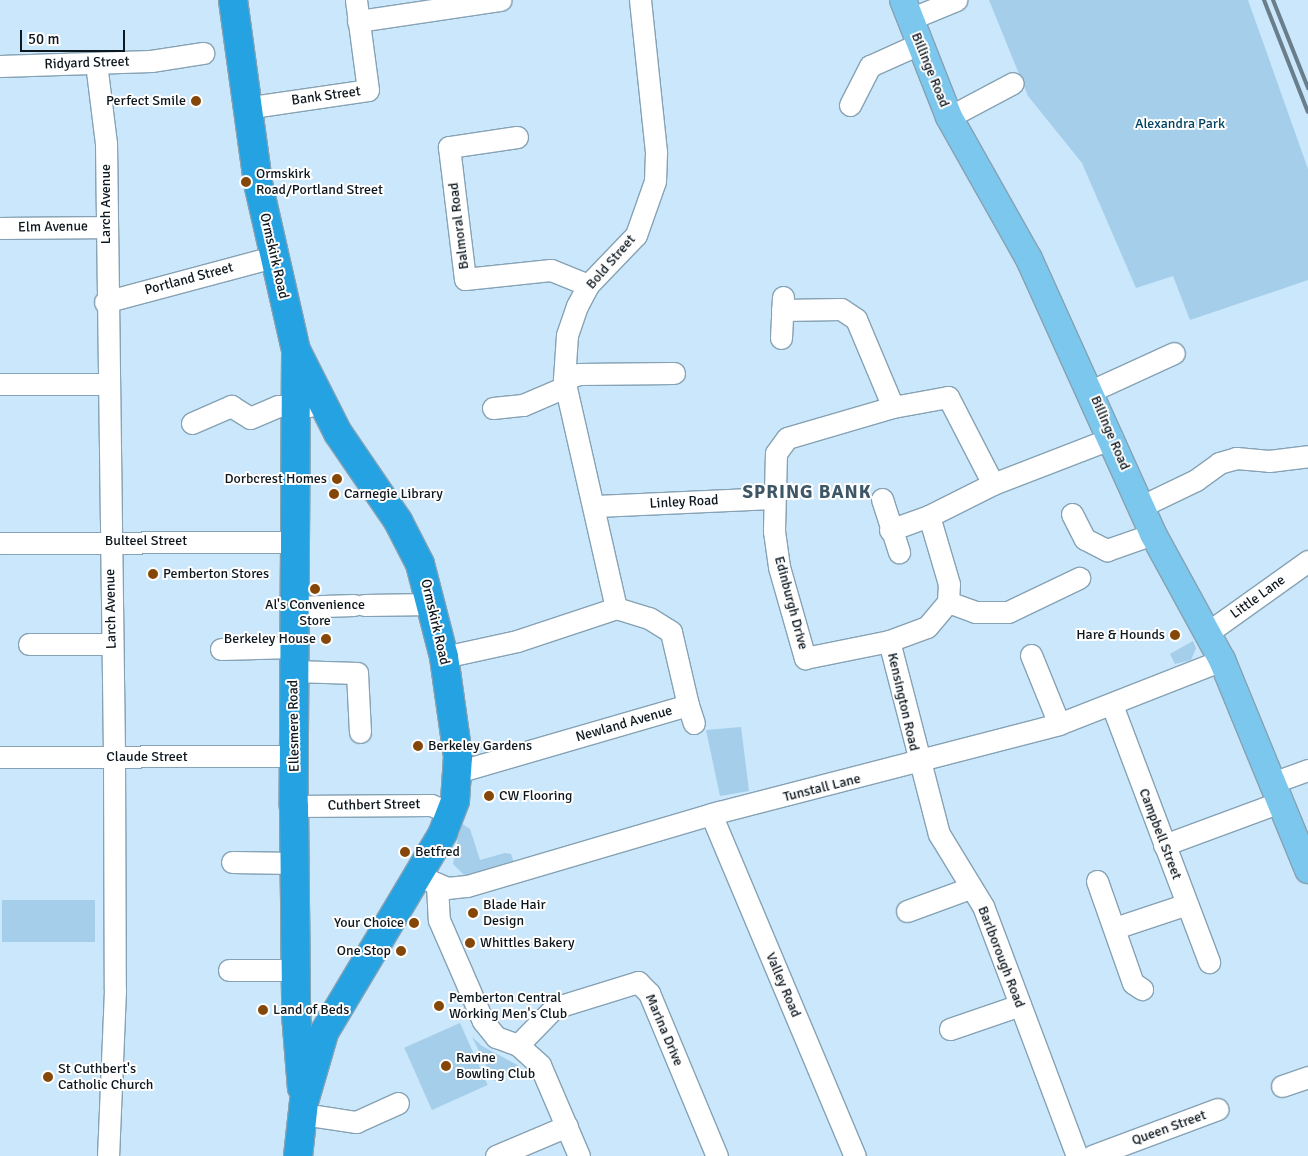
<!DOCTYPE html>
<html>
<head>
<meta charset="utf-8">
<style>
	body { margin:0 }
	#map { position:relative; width:1308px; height:1156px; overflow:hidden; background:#cae7fb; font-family:Signika,sans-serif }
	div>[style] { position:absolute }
	.green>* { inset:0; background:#a4cee9; transform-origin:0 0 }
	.roads { filter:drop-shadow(1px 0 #86a2b4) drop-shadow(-1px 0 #86a2b4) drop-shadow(0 1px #86a2b4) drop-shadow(0 -1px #86a2b4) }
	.minor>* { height:21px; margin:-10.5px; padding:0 10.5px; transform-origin:10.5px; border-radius:10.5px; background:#fff }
	.major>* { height:26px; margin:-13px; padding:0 13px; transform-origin:13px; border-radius:13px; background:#7cc7ed }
	.highway>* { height:28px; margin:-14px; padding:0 14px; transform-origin:14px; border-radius:14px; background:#25a2e1 }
	.rail>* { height:4px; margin:-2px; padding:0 2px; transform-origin:2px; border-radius:2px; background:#6a7d8b }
	.dots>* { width:14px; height:14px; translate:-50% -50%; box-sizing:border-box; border:2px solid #fff; border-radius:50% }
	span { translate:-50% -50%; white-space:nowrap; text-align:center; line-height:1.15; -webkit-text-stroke:4px #fff; paint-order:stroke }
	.street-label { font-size:14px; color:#0d171e }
	.poi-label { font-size:14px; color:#0d171e }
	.right { translate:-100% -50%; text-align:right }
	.left { translate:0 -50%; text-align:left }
	.park-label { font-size:14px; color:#024362 }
	.district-label { font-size:19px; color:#3d5767; font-weight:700; letter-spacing:1px }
	.scale { position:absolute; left:20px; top:30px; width:105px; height:22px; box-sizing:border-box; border:2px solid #0d171e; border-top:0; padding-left:6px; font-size:15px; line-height:18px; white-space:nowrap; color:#0d171e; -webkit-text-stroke:4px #fff; paint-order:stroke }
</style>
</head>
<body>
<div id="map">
	<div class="green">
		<div style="clip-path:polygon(989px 0,1248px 0,1308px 169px,1308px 280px,1190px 320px,1173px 276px,1136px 288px,1082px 163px,1028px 96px)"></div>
		<div style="clip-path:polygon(1193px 641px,1196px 648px,1191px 660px,1175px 664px,1170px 654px)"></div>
		<div style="clip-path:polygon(741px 727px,749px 791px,720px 796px,706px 730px)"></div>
		<div style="clip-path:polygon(461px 823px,470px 829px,480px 860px,505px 853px,511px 854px,514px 863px,466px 877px,453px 864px)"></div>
		<div style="left:95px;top:900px;width:42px;height:93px;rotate:90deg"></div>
		<div style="left:460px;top:1023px;width:68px;height:61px;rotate:66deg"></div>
		<div style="clip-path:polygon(472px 1037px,482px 1046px,521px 1067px,494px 1081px)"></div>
	</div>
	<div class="roads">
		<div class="minor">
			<div style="left:910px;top:19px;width:50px;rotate:-22.4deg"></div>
			<div style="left:358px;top:21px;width:144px;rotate:-8.4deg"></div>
			<div style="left:96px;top:63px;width:81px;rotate:82.9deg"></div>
			<div style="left:106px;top:143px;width:614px;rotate:89.25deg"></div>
			<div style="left:114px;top:757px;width:233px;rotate:89.8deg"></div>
			<div style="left:115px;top:990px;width:166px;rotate:92.4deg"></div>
			<div style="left:0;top:66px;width:151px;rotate:-1.9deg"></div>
			<div style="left:151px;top:61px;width:53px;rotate:-8.7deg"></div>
			<div style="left:850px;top:105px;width:44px;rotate:-62.9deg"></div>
			<div style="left:870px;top:66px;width:54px;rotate:-24.2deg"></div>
			<div style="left:245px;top:108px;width:124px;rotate:-8.3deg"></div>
			<div style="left:368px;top:90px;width:91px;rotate:-97.6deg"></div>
			<div style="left:949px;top:117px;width:72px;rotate:-28deg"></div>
			<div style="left:517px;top:137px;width:69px;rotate:171.6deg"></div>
			<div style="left:449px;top:147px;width:133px;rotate:83.1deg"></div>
			<div style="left:465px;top:279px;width:86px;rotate:-6deg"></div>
			<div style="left:551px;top:270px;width:40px;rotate:22deg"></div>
			<div style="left:0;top:228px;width:106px;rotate:-0.5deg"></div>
			<div style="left:105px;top:302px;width:174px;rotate:-15deg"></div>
			<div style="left:782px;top:310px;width:59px;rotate:-1deg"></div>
			<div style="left:841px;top:309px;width:18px;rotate:34deg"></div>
			<div style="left:856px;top:319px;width:95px;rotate:67.2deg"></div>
			<div style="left:781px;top:338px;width:41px;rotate:-87.2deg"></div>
			<div style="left:564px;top:379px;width:16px;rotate:-18deg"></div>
			<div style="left:579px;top:374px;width:95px;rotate:-0.6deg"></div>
			<div style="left:0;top:384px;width:108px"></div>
			<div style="left:1091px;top:391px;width:91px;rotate:-24.6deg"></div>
			<div style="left:493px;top:408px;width:30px;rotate:-6deg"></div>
			<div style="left:523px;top:405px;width:46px;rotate:-23.2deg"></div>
			<div style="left:192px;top:423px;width:43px;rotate:-23.6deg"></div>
			<div style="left:231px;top:406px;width:22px;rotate:32deg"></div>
			<div style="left:250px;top:418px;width:30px;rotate:-23deg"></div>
			<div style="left:278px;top:406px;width:32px"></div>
			<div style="left:993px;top:484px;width:98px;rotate:-117.3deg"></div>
			<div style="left:948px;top:397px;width:56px;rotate:169.7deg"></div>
			<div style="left:893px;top:407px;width:110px;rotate:163.7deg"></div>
			<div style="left:787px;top:438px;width:19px;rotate:126deg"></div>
			<div style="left:776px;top:453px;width:78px;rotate:91.5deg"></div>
			<div style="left:774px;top:531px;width:36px;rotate:82deg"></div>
			<div style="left:779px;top:567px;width:95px;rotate:74.1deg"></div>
			<div style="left:805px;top:658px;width:86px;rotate:-11.4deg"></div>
			<div style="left:889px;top:641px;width:40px;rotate:-20.2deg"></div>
			<div style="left:927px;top:627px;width:33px;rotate:-50deg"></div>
			<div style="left:948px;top:602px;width:18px;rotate:-87deg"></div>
			<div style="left:949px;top:584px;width:71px;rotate:-106.4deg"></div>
			<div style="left:929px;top:516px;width:72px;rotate:-26.6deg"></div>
			<div style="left:993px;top:484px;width:128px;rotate:-21.1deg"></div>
			<div style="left:882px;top:499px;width:56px;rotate:72.2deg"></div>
			<div style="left:596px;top:506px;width:177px;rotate:-2.6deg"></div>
			<div style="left:1142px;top:506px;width:60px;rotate:-25.7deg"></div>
			<div style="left:1196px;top:480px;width:29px;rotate:-36deg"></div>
			<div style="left:1219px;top:463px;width:18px;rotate:-16deg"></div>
			<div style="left:1236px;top:458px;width:33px;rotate:5deg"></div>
			<div style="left:1269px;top:461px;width:39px;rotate:-7deg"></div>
			<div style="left:1072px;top:514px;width:28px;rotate:63deg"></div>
			<div style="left:1085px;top:539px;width:25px;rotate:27deg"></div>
			<div style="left:1107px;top:550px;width:49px;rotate:-19.2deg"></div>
			<div style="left:890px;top:530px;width:41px;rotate:-19.7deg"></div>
			<div style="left:0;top:543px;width:292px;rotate:-0.2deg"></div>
			<div style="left:948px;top:602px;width:29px;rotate:20deg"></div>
			<div style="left:975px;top:612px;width:33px"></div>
			<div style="left:1008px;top:612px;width:79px;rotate:-25.6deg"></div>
			<div style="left:364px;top:605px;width:69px;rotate:-0.8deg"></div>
			<div style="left:292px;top:607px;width:62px;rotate:-1.8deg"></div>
			<div style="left:616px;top:608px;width:235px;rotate:-102.8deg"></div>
			<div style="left:564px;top:379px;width:44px;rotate:-86.1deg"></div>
			<div style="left:567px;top:335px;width:31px;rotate:-71deg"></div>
			<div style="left:577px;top:306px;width:24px;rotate:-62deg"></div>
			<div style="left:588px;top:285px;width:69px;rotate:-46.2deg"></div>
			<div style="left:636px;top:235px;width:57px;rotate:-70.6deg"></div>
			<div style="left:655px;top:181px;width:29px;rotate:-88deg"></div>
			<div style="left:656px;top:152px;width:153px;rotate:-96deg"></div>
			<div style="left:1207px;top:633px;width:124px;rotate:-35.5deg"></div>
			<div style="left:889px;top:641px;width:199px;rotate:75.5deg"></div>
			<div style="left:939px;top:834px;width:84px;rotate:58.6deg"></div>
			<div style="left:983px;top:906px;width:267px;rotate:69.4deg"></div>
			<div style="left:29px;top:644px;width:82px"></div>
			<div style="left:221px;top:649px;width:72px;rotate:-1.6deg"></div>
			<div style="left:1031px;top:655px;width:74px;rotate:67.9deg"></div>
			<div style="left:444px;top:657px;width:75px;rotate:-12.4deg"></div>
			<div style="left:517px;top:641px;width:104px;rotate:-18.4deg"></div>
			<div style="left:616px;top:608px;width:34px;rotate:17deg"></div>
			<div style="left:649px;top:618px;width:26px;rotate:32deg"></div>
			<div style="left:671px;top:632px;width:75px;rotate:76.9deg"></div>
			<div style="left:688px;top:705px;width:240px;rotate:163.8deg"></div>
			<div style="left:293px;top:671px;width:64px;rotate:1.8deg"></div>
			<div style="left:357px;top:673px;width:59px;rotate:87.1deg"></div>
			<div style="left:688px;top:705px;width:19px;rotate:72deg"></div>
			<div style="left:1112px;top:705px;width:275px;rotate:69.3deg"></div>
			<div style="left:0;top:757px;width:294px;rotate:-0.2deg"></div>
			<div style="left:1272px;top:783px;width:38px;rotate:-20deg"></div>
			<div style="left:294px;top:806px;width:137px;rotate:-0.4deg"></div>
			<div style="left:431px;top:805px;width:22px;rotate:22deg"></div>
			<div style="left:711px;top:814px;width:371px;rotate:67.2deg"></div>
			<div style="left:1164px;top:845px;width:124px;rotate:-20.3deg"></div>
			<div style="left:232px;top:862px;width:62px;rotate:0.9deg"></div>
			<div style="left:419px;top:876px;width:30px;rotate:23deg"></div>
			<div style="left:447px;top:888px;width:20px;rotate:-6deg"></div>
			<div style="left:467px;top:886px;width:263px;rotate:-16.4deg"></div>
			<div style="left:719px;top:812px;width:351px;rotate:-14.5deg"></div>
			<div style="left:1059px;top:724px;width:175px;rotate:-21.4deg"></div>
			<div style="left:1097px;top:881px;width:108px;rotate:70.6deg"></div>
			<div style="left:1133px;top:983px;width:11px;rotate:34deg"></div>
			<div style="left:437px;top:885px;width:35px;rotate:87deg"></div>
			<div style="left:439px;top:920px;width:110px;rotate:66.5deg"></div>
			<div style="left:483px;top:1021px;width:21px;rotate:51deg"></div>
			<div style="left:496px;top:1037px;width:23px;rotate:20deg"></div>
			<div style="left:518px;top:1045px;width:30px;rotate:42deg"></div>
			<div style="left:540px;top:1065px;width:99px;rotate:66.8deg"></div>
			<div style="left:907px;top:911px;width:67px;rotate:-20.1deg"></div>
			<div style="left:1115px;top:928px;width:76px;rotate:-18.4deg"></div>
			<div style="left:229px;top:970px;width:67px"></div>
			<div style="left:950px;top:1029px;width:74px;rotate:-18.9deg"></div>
			<div style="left:518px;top:1045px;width:52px;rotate:-45.8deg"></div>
			<div style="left:554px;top:1008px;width:88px;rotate:-17.2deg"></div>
			<div style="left:638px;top:982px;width:16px;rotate:45deg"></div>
			<div style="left:649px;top:993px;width:177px;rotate:67.4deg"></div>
			<div style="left:1282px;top:1086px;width:28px;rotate:-19deg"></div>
			<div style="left:303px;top:1114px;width:54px;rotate:8.6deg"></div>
			<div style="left:356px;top:1122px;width:46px;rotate:-24.3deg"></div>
			<div style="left:496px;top:1156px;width:77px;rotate:-22.9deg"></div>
			<div style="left:1092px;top:1156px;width:134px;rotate:-20.5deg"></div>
		</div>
		<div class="major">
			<div style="left:903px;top:0;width:126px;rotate:68.5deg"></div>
			<div style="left:949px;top:117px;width:163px;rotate:60.6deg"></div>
			<div style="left:1029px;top:259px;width:302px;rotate:65.7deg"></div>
			<div style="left:1153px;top:534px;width:144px;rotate:61.3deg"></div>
			<div style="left:1222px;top:660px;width:227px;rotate:67.7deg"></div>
		</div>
		<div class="highway">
			<div style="left:233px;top:0;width:185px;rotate:82.2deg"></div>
			<div style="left:258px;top:183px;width:171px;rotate:77.2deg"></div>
			<div style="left:296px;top:350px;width:93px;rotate:63.2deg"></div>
			<div style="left:338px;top:433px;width:107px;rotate:55.7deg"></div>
			<div style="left:398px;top:521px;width:48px;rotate:62.9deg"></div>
			<div style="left:420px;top:564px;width:96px;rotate:75.5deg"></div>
			<div style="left:444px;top:657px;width:101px;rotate:82deg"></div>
			<div style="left:458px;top:757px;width:44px;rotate:93.9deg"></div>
			<div style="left:455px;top:801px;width:34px;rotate:111deg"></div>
			<div style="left:443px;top:833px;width:233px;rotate:120.8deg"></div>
			<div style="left:324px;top:1033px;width:72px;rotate:106.2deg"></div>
			<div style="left:304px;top:1102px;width:54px;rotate:96.3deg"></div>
			<div style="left:296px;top:354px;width:452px;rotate:90.3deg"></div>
			<div style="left:294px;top:806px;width:208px;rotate:89.4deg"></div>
			<div style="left:296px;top:1014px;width:74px;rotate:85.4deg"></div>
		</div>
	</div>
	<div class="rail">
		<div style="left:1264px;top:0;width:120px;rotate:68.6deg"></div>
		<div style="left:1273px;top:0;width:95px;rotate:68.3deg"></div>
	</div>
	<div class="dots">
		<div style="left:196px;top:101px;background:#854708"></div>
		<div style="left:246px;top:182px;background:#854708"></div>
		<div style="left:337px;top:479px;background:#854708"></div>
		<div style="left:334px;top:494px;background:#854708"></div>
		<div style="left:153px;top:574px;background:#854708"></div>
		<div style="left:315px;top:589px;background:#854708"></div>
		<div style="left:1175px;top:635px;background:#854708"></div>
		<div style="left:326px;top:639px;background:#854708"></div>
		<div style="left:418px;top:746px;background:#854708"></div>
		<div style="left:489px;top:796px;background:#854708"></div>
		<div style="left:405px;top:852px;background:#854708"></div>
		<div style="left:473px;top:913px;background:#854708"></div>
		<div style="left:414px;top:923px;background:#854708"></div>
		<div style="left:470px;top:943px;background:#854708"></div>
		<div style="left:401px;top:951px;background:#854708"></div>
		<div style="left:439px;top:1006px;background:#854708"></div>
		<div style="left:263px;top:1010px;background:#854708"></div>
		<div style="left:446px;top:1066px;background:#854708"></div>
		<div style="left:48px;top:1077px;background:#854708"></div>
	</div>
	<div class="street-label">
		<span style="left:87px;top:63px;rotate:-2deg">Ridyard Street</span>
		<span style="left:930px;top:70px;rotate:68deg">Billinge Road</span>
		<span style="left:326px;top:96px;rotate:-8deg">Bank Street</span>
		<span style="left:106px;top:204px;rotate:-90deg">Larch Avenue</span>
		<span style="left:459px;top:226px;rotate:-97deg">Balmoral Road</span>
		<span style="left:53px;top:227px;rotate:-1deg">Elm Avenue</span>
		<span style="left:274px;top:256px;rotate:77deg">Ormskirk Road</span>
		<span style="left:611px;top:262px;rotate:-49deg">Bold Street</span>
		<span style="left:189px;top:279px;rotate:-15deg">Portland Street</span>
		<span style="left:1110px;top:433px;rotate:67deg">Billinge Road</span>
		<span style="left:684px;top:502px;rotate:-3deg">Linley Road</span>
		<span style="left:146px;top:541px">Bulteel Street</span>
		<span style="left:1258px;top:597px;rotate:-36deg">Little Lane</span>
		<span style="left:791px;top:603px;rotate:75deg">Edinburgh Drive</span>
		<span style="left:111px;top:609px;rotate:-91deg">Larch Avenue</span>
		<span style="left:435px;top:622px;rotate:77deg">Ormskirk Road</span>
		<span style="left:903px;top:702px;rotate:77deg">Kensington Road</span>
		<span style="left:624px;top:724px;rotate:-16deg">Newland Avenue</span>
		<span style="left:294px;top:726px;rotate:-91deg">Ellesmere Road</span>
		<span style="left:147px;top:757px">Claude Street</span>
		<span style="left:822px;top:788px;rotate:-14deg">Tunstall Lane</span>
		<span style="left:374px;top:805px;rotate:-1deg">Cuthbert Street</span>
		<span style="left:1160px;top:834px;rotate:69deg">Campbell Street</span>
		<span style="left:1001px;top:957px;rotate:69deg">Barlborough Road</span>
		<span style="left:783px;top:985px;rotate:67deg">Valley Road</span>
		<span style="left:664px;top:1030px;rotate:67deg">Marina Drive</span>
		<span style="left:1169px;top:1128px;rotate:-20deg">Queen Street</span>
	</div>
	<div class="poi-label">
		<span class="right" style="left:186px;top:101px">Perfect Smile</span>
		<span class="left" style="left:256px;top:182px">Ormskirk<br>Road/Portland Street</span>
		<span class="right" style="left:327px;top:479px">Dorbcrest Homes</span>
		<span class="left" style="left:344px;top:494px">Carnegie Library</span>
		<span class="left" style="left:163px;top:574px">Pemberton Stores</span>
		<span style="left:315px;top:613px">Al's Convenience<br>Store</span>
		<span class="right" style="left:1165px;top:635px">Hare &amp; Hounds</span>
		<span class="right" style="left:316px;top:639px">Berkeley House</span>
		<span class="left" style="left:428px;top:746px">Berkeley Gardens</span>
		<span class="left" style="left:499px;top:796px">CW Flooring</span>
		<span class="left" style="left:415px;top:852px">Betfred</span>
		<span class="left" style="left:483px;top:913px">Blade Hair<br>Design</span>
		<span class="right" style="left:404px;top:923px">Your Choice</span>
		<span class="left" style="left:480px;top:943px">Whittles Bakery</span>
		<span class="right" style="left:391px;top:951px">One Stop</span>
		<span class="left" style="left:449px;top:1006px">Pemberton Central<br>Working Men's Club</span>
		<span class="left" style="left:273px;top:1010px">Land of Beds</span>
		<span class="left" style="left:456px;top:1066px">Ravine<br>Bowling Club</span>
		<span class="left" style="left:58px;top:1077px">St Cuthbert's<br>Catholic Church</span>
	</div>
	<div class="park-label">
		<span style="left:1180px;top:124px">Alexandra Park</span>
	</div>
	<div class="district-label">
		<span style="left:807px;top:493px">SPRING BANK</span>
	</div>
	<div class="scale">50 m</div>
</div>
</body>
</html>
